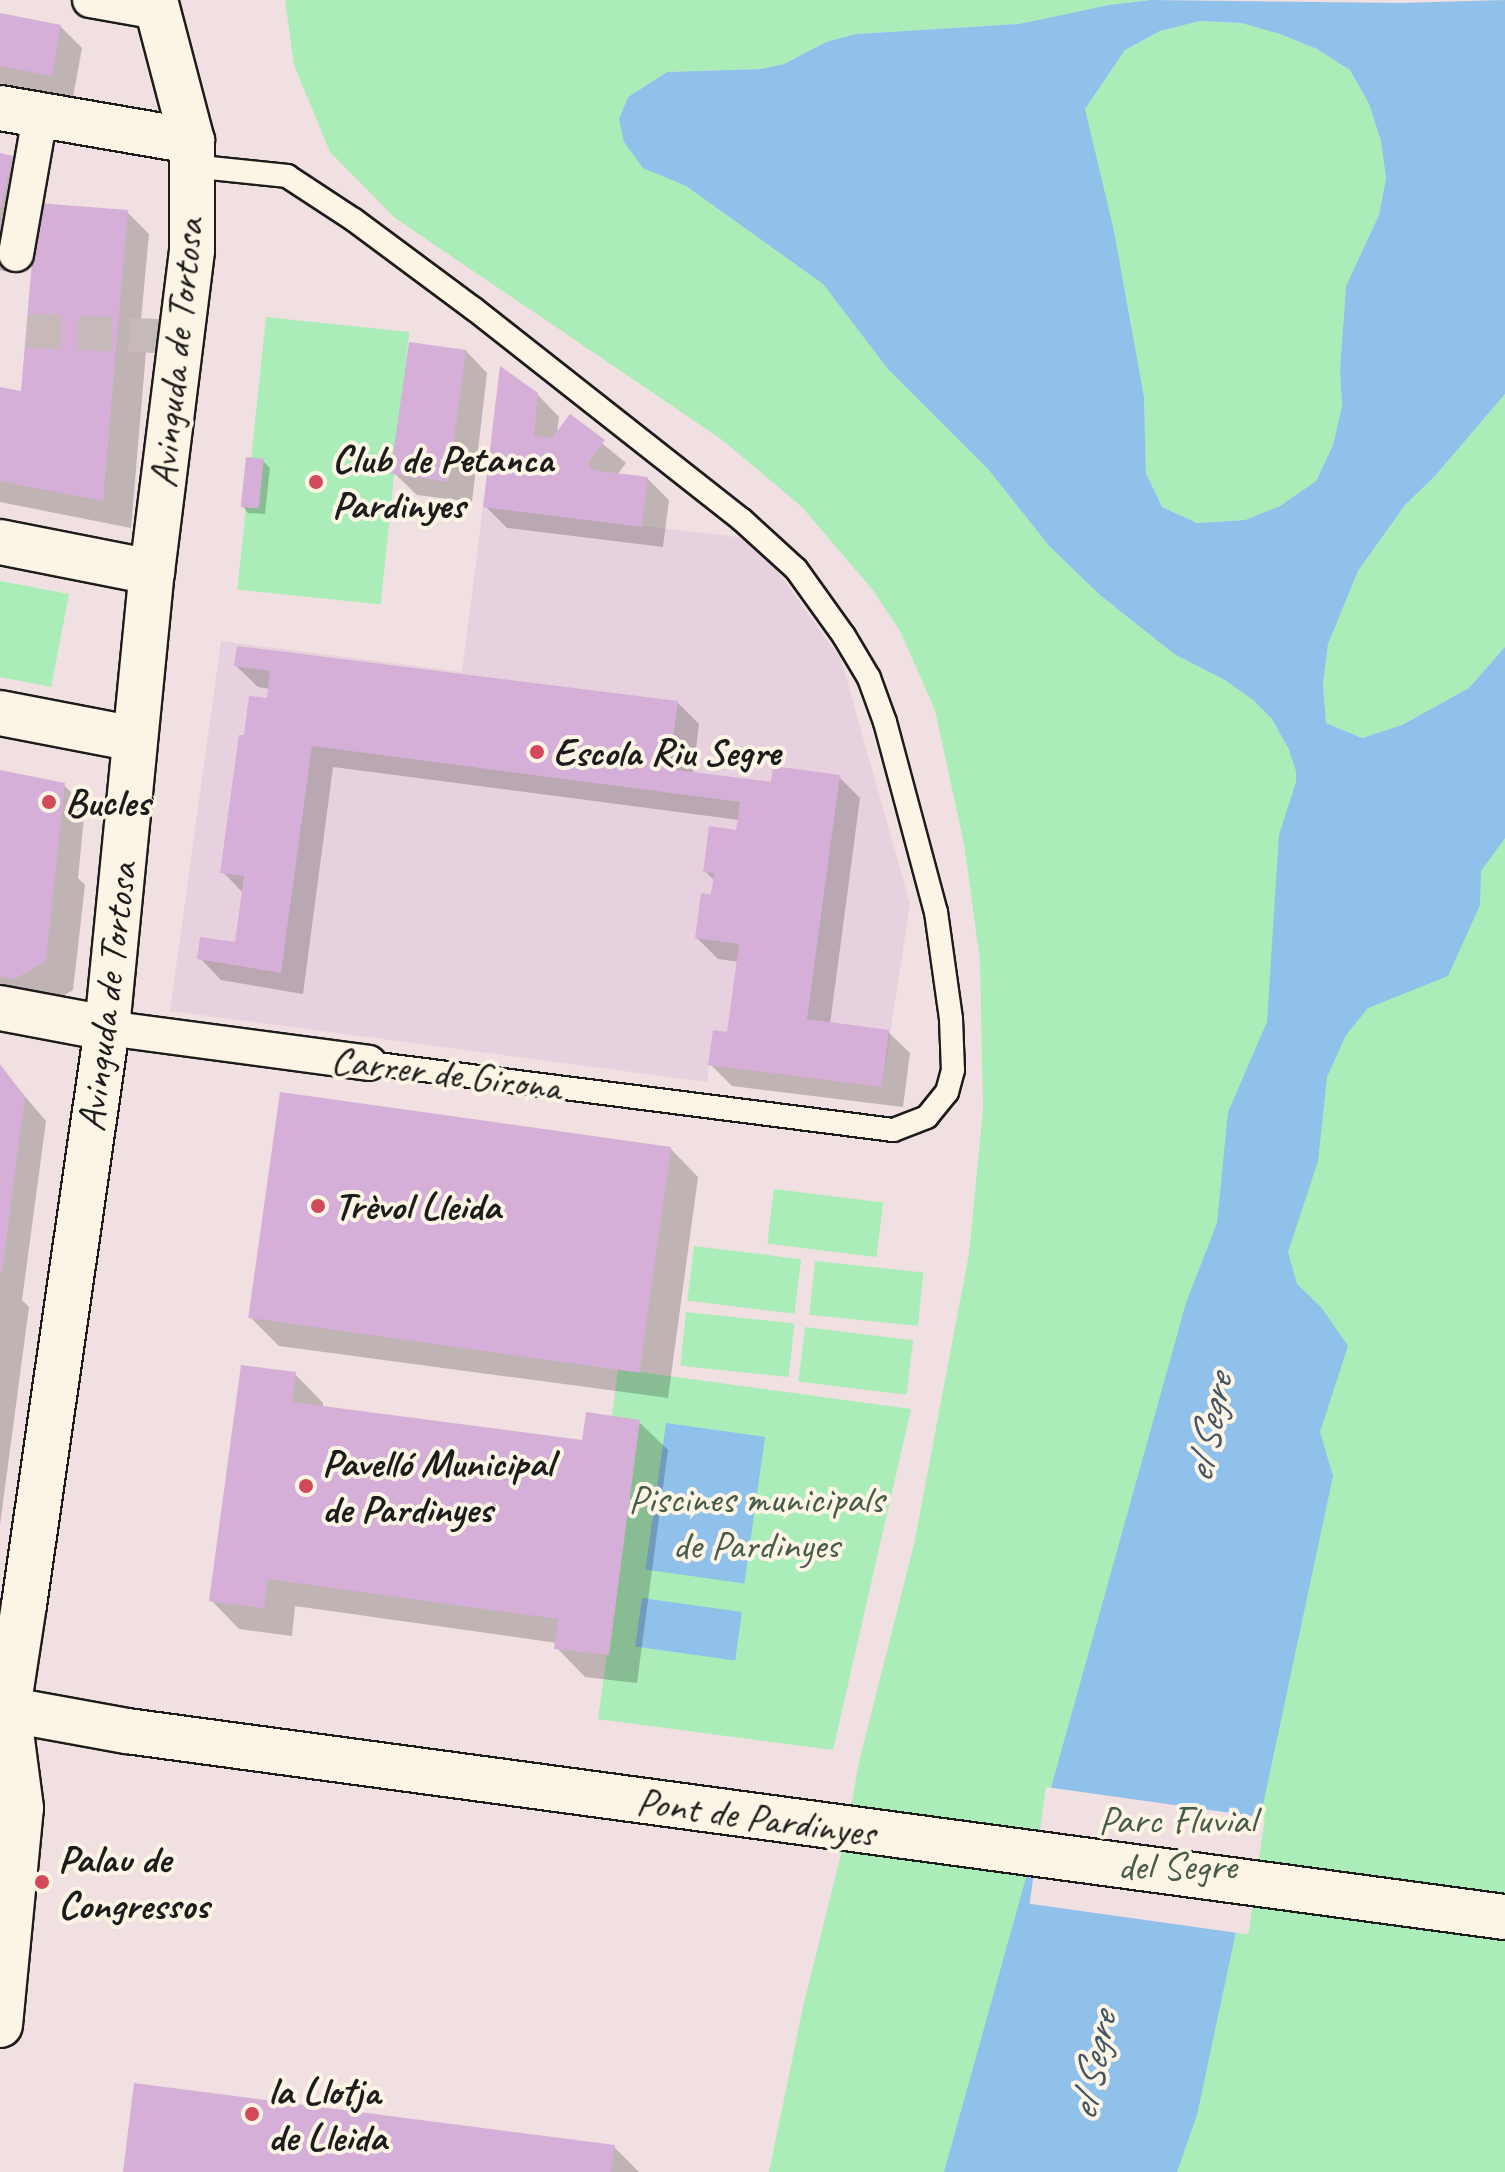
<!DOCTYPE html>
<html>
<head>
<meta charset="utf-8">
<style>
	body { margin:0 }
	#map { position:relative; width:1505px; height:2172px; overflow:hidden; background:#f0e0e1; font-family:Caveat,sans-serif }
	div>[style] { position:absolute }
	.built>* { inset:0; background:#e8d1de }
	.green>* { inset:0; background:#aaedb8; transform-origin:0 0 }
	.water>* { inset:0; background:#8fc1eb; transform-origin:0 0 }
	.pier>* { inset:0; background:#f0e0e1; transform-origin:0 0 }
	.shadow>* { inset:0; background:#0003 }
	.building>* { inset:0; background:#d5afd7; transform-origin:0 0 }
	.pedestrian-tunnel>* { height:34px; margin-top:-17px; transform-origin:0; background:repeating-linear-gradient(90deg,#c6b9ba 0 34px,transparent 0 51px) }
	.roads { filter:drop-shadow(2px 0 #1c1c1c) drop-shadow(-2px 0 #1c1c1c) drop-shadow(0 2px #1c1c1c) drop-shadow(0 -2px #1c1c1c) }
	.service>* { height:22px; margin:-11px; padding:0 11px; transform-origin:11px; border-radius:11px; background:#fcf5e5 }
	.pedestrian>* { height:34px; margin:-17px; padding:0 17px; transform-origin:17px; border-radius:17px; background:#fcf5e5 }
	.minor>* { height:44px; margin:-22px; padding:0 22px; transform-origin:22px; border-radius:22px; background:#fcf5e5 }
	.tertiary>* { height:44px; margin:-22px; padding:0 22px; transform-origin:22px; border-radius:22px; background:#fcf5e5 }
	.secondary>* { height:44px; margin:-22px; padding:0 22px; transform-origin:22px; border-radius:22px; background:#fcf5e5 }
	.dots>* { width:22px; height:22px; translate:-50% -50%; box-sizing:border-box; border:4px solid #fcf5e5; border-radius:50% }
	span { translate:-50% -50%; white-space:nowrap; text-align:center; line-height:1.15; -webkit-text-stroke:8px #fcf5e5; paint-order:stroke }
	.street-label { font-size:40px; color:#1c1c1c }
	.poi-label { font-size:40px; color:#1c1c1c; font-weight:700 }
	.left { translate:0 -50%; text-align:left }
	.park-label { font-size:40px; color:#475b4b }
	.water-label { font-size:42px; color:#445664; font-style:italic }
</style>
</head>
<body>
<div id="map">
	<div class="built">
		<div style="clip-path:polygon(483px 507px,754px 539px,841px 659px,910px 904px,882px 1087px,709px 1065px,707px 1082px,170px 1011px,221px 641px,462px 672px)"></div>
	</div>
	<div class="green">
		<div style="clip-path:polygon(285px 0,1151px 0,1109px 5px,1019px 24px,856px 34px,826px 42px,784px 64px,761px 69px,667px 72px,628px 97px,619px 119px,653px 172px,686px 186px,823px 284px,887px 368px,988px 469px,1050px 547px,1100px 595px,1174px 654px,1225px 680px,1253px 700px,1272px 719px,1294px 760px,1505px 813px,1505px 2172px,769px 2172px,803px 2007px,847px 1830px,859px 1762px,914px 1544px,969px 1254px,983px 1110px,980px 960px,964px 844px,935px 710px,900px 631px,872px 589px,801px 506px,721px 439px,395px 218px,330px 152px,294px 65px)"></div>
		<div style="clip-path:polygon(1200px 21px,1241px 23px,1280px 34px,1317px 49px,1350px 70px,1369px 104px,1381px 141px,1386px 178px,1379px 215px,1346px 286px,1340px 369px,1342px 406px,1333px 445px,1316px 481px,1280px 506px,1245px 520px,1197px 523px,1162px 507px,1146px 473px,1144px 397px,1121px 270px,1085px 109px,1125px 50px,1160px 31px)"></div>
		<div style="left:266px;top:317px;width:144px;height:274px;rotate:6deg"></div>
		<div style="clip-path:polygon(1505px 394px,1505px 647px,1469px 688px,1402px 725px,1362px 738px,1326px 723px,1323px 684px,1328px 644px,1358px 571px,1405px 505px,1435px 476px)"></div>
		<div style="clip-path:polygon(0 581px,69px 594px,51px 687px,0 677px)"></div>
		<div style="left:774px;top:1189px;width:110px;height:55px;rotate:7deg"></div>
		<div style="left:694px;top:1246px;width:108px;height:55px;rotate:7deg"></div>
		<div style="left:815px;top:1261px;width:109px;height:54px;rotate:6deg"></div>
		<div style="left:686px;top:1312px;width:109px;height:54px;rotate:6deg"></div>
		<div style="left:805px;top:1327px;width:109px;height:55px;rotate:7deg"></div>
		<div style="clip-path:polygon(618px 1369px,911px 1409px,833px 1750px,598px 1719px,640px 1420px,612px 1416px)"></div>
	</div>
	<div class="water">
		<div style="clip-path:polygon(evenodd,1151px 0,1401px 3px,1505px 0,1505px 394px,1435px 476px,1405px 505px,1358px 571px,1328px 644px,1323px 684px,1326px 723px,1362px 738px,1402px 725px,1469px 688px,1505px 647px,1505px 838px,1481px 871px,1480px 905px,1448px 976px,1368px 1008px,1346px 1035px,1327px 1077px,1318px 1161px,1288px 1252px,1297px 1284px,1321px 1307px,1348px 1346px,1320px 1432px,1333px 1476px,1197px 2115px,1177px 2172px,944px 2172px,1186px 1303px,1217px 1223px,1228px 1112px,1267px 1022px,1279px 835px,1296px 782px,1296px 771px,1289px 750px,1272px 719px,1253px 700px,1225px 680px,1174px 654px,1100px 595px,1050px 547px,988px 469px,887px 368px,823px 284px,686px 186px,643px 168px,624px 142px,619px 119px,628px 97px,667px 72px,761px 69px,784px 64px,826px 42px,856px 34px,1019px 24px,1109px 5px,1151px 0,1200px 21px,1241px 23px,1280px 34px,1317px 49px,1350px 70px,1369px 104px,1381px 141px,1386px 178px,1379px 215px,1346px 286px,1340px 369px,1342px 406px,1333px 445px,1316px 481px,1280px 506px,1245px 520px,1197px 523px,1162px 507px,1146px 473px,1144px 397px,1114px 231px,1085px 109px,1125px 50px,1160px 31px,1200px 21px)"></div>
		<div style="left:666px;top:1423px;width:100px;height:148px;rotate:8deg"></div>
		<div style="left:642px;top:1598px;width:101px;height:49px;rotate:8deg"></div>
	</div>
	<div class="pier">
		<div style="left:1046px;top:1787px;width:221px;height:118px;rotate:8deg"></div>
	</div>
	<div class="shadow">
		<div style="clip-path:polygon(0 15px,60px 26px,82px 48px,73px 97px,0 83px)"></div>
		<div style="clip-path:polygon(0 155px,12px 158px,33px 179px,13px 273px,0 270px)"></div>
		<div style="clip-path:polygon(127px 212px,149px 234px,140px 330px,137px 330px,147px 340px,131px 528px,0 502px,0 389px,23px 394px)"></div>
		<div style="clip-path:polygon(466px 351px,487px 373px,472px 502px,417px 495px,395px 474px)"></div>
		<div style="clip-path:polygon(537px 394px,559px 417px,557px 434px,570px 417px,626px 463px,617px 475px,648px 479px,669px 500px,663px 547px,507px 528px,485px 506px)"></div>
		<div style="clip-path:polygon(263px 461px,270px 468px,265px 514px,248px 513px,242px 506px)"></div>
		<div style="clip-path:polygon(236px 666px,678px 703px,699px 724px,693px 774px,773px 784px,839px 777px,860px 798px,830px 1024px,888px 1032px,910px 1053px,903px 1107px,732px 1086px,710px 1064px,729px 1034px,739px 962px,718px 959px,697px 938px,715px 881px,705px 871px,738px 832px,739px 820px,333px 767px,303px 994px,221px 980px,200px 958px,237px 944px,244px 894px,223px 872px,246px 737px,269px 701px,270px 689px,258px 687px)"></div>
		<div style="clip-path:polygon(0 772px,64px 785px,85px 807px,78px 878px,85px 885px,73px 990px,44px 1007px,0 998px)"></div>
		<div style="clip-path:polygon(0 1067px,46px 1121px,22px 1300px,29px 1307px,0 1525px)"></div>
		<div style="clip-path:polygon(670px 1148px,698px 1177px,668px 1398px,279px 1346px,251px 1318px)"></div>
		<div style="clip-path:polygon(295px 1374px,323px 1403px,323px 1408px,584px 1442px,639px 1422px,668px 1450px,637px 1683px,585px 1677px,557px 1648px,557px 1643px,295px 1606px,292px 1636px,239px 1629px,211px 1600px)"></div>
		<div style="clip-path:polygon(614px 2147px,639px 2172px,125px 2172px)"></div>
	</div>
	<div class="building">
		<div style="clip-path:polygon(0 13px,61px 25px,52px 76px,0 66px)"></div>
		<div style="clip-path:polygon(0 153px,13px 156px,1px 208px,0 208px)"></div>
		<div style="clip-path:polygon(37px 203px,128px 210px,103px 501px,0 481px,0 387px,21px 391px)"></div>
		<div style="left:409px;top:342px;width:58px;height:133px;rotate:8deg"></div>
		<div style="clip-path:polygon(500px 366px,538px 393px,534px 436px,552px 438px,570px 414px,605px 440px,588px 463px,593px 470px,648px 477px,642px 527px,483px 507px)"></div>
		<div style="left:246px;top:457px;width:18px;height:50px;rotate:6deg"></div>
		<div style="clip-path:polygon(237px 646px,678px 701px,669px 769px,771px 782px,773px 766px,840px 775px,807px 1019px,889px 1030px,882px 1087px,708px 1065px,713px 1030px,727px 1032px,739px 944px,695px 938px,701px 893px,711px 895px,714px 873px,703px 872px,709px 826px,736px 830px,740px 802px,312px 746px,281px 973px,197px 959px,200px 937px,235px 942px,244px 876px,220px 873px,239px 735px,244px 735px,249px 696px,267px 698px,270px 671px,234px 666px)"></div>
		<div style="clip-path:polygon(0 770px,65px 783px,46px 961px,15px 979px,0 976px)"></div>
		<div style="clip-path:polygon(0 1064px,25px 1097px,2px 1272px,0 1272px)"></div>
		<div style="left:280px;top:1092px;width:395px;height:228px;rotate:8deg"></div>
		<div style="clip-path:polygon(241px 1365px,296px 1372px,292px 1402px,582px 1440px,586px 1412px,640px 1420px,609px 1655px,554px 1649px,558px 1619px,268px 1579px,264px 1608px,209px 1601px)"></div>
		<div style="clip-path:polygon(134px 2083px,615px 2145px,611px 2172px,123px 2172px)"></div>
	</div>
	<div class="pedestrian-tunnel">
		<div style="left:27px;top:331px;width:156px;rotate:2.2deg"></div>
	</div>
	<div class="roads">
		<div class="service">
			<div style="left:191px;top:166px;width:97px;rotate:5.9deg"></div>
			<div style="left:287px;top:176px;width:80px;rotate:33.3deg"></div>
			<div style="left:354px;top:220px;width:149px;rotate:36.6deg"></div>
			<div style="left:474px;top:309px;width:340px;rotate:38.2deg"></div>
			<div style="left:741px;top:519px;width:74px;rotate:42.3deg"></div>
			<div style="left:796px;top:569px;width:82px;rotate:54.4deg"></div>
			<div style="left:844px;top:636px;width:49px;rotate:59.2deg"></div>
			<div style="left:869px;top:678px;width:47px;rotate:70deg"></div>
			<div style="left:885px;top:722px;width:197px;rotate:75deg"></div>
			<div style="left:936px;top:912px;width:108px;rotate:82deg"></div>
			<div style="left:951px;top:1019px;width:51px;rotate:87.8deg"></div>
			<div style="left:953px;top:1070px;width:23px;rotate:105deg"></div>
			<div style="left:947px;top:1092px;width:32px;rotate:129deg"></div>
			<div style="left:927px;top:1117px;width:36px;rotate:159deg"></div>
			<div style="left:893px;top:1130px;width:528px;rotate:-172.71deg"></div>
		</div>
		<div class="pedestrian">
			<div style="left:90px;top:0;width:69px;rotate:10deg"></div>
			<div style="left:16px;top:254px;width:140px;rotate:-80.1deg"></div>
			<div style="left:107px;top:1028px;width:264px;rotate:7.6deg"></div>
		</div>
		<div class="minor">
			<div style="left:0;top:108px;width:195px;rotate:9.8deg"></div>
			<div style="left:0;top:1008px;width:109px;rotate:10.6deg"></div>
		</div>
		<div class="tertiary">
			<div style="left:0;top:542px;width:155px;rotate:11.2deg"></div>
			<div style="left:0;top:713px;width:137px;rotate:10.9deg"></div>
			<div style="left:0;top:1734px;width:26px;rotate:-72deg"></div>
			<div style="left:8px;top:1709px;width:105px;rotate:-81.3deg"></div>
			<div style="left:24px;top:1605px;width:583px;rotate:-81.81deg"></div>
			<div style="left:107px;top:1028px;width:458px;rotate:-84.4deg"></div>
			<div style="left:152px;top:572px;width:324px;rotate:-82.9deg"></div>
			<div style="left:192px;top:250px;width:109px;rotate:-90deg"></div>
			<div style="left:192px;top:141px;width:146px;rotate:-104.7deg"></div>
			<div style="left:0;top:2025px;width:218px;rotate:-84.5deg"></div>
			<div style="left:21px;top:1808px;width:100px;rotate:-97.5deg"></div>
		</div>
		<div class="secondary">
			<div style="left:0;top:1708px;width:129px;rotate:10.3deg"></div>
			<div style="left:127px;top:1731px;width:1390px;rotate:7.69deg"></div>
		</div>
	</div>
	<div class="dots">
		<div style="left:316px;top:482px;background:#d1495b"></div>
		<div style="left:537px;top:752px;background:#d1495b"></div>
		<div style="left:49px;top:802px;background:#d1495b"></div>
		<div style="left:318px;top:1206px;background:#d1495b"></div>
		<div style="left:306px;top:1486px;background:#d1495b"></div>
		<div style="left:42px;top:1882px;background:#d1495b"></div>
		<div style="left:252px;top:2114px;background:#d1495b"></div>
	</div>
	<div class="street-label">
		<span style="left:176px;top:353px;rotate:-84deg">Avinguda de Tortosa</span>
		<span style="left:107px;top:997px;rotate:-83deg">Avinguda de Tortosa</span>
		<span style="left:446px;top:1073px;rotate:7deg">Carrer de Girona</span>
		<span style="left:756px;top:1817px;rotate:8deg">Pont de Pardinyes</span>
	</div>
	<div class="poi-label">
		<span class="left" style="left:332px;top:482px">Club de Petanca<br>Pardinyes</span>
		<span class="left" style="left:553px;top:752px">Escola Riu Segre</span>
		<span class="left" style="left:65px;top:802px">Bucles</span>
		<span class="left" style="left:334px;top:1206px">Trèvol Lleida</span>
		<span class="left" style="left:322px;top:1486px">Pavelló Municipal<br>de Pardinyes</span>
		<span class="left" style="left:58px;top:1882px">Palau de<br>Congressos</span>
		<span class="left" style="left:268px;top:2114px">la Llotja<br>de Lleida</span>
	</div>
	<div class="park-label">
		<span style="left:756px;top:1522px">Piscines municipals<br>de Pardinyes</span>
		<span style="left:1177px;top:1843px">Parc Fluvial<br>del Segre</span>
	</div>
	<div class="water-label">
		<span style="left:1209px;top:1429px;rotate:-79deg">el Segre</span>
		<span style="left:1093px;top:2067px;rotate:-79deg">el Segre</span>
	</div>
</div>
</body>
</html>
